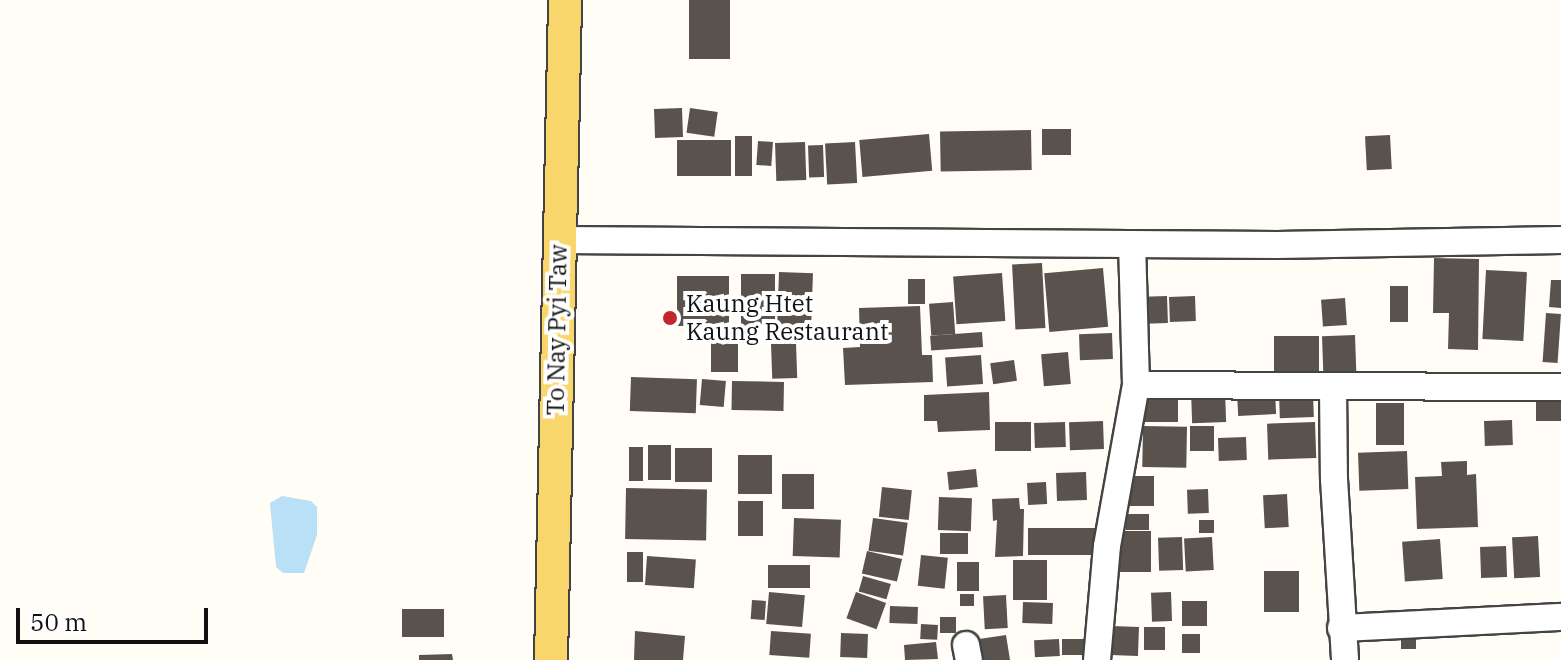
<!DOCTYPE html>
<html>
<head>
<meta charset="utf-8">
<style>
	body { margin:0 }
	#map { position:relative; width:1561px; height:660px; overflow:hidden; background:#fffdf5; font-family:"IBM Plex Serif",serif }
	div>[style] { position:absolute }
	.water>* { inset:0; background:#b9e0f7 }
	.building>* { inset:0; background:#5a524d; transform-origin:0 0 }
	.roads { filter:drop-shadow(2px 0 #444) drop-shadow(-2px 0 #444) drop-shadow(0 2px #444) drop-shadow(0 -2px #444) }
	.minor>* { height:26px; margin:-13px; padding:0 13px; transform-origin:13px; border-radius:13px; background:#fff }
	.major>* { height:32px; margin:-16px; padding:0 16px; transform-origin:16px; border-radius:16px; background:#f9d66b }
	.dots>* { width:22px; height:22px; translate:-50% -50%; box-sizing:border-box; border:4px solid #fff; border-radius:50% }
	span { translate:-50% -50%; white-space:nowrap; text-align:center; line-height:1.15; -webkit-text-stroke:8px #fff; paint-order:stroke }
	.poi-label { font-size:24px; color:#111 }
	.left { translate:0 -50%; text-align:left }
	.street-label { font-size:24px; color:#111 }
	.scale { position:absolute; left:16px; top:608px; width:192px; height:36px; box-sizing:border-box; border:4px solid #111; border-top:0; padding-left:10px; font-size:24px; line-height:28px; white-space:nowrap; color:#111; -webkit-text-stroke:6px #fff; paint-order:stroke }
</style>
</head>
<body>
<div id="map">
	<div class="water">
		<div style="clip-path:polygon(282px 496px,311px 501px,317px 507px,317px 535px,304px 573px,283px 573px,276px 567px,270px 503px)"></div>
	</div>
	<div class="building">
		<div style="left:689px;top:0;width:41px;height:59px"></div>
		<div style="left:682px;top:108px;width:29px;height:28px;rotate:88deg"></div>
		<div style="left:690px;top:108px;width:28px;height:25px;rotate:8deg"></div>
		<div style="left:1042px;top:129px;width:29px;height:26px"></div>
		<div style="left:1031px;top:130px;width:40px;height:91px;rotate:89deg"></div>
		<div style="left:929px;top:134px;width:37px;height:70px;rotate:85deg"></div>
		<div style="left:1390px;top:135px;width:34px;height:25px;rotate:87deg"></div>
		<div style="left:752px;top:136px;width:40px;height:17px;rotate:90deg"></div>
		<div style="left:677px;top:140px;width:54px;height:36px"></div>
		<div style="left:758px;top:141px;width:15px;height:24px;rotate:4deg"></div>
		<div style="left:805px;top:142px;width:38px;height:30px;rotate:88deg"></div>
		<div style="left:855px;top:142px;width:41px;height:30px;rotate:87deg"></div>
		<div style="left:823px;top:145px;width:32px;height:15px;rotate:88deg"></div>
		<div style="clip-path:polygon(1434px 258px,1479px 259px,1478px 350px,1448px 349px,1449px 313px,1433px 313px)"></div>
		<div style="left:1042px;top:263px;width:65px;height:30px;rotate:87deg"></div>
		<div style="left:1103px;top:268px;width:59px;height:59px;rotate:85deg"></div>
		<div style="left:1486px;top:270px;width:41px;height:69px;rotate:3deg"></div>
		<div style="left:779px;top:272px;width:34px;height:60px;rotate:2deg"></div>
		<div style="left:1002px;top:273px;width:48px;height:49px;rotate:86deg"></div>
		<div style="left:775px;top:274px;width:52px;height:34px;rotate:90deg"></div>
		<div style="left:677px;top:276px;width:52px;height:50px"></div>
		<div style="left:908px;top:279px;width:17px;height:25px"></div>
		<div style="clip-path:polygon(1551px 280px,1561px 280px,1561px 308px,1549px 307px)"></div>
		<div style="left:1390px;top:286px;width:18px;height:36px"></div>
		<div style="left:1167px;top:296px;width:27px;height:23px;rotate:88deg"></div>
		<div style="left:1195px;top:296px;width:25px;height:26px;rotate:88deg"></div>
		<div style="left:1345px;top:298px;width:27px;height:24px;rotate:86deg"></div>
		<div style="left:953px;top:302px;width:32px;height:24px;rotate:86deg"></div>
		<div style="clip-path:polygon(920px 306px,922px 355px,932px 355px,933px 382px,845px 385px,843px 348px,860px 347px,859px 308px)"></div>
		<div style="left:1546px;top:313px;width:15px;height:49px;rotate:4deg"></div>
		<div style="left:982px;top:332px;width:15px;height:52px;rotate:86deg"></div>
		<div style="left:738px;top:333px;width:39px;height:27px;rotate:90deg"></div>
		<div style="left:1112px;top:333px;width:26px;height:33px;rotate:88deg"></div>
		<div style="left:1355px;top:335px;width:36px;height:33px;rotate:88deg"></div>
		<div style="left:1274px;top:336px;width:45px;height:38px"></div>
		<div style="left:796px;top:343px;width:35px;height:25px;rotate:88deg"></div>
		<div style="left:1068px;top:352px;width:32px;height:27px;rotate:85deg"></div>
		<div style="left:981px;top:355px;width:29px;height:36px;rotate:86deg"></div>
		<div style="left:1014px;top:360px;width:21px;height:24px;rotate:82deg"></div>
		<div style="left:631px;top:377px;width:66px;height:34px;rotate:2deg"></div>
		<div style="left:702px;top:379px;width:24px;height:26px;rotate:5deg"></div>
		<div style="left:732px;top:381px;width:52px;height:29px;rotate:1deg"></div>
		<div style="left:1225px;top:390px;width:32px;height:34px;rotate:88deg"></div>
		<div style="left:1145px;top:391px;width:33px;height:31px"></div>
		<div style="clip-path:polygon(989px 392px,990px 430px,938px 432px,937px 421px,924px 421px,924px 395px)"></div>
		<div style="left:1275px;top:392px;width:22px;height:38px;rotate:87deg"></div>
		<div style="left:1313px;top:393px;width:24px;height:34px;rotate:88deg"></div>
		<div style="left:1536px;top:395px;width:25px;height:26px"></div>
		<div style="left:1376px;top:403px;width:28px;height:42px"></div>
		<div style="left:1512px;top:420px;width:25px;height:28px;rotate:88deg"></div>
		<div style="left:1103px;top:421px;width:28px;height:34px;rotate:88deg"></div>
		<div style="left:1031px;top:422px;width:29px;height:36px;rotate:90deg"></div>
		<div style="left:1065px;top:422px;width:25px;height:31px;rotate:88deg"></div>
		<div style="left:1315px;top:422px;width:36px;height:48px;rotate:88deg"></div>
		<div style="left:1143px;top:426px;width:44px;height:41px;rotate:1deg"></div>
		<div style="left:1190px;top:426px;width:24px;height:25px"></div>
		<div style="left:1246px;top:437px;width:23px;height:28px;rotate:88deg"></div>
		<div style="left:648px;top:445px;width:23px;height:35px"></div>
		<div style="left:629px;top:447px;width:14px;height:34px"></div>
		<div style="left:675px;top:448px;width:37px;height:34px"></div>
		<div style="left:1407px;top:451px;width:38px;height:49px;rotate:88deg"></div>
		<div style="left:738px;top:455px;width:34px;height:39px"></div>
		<div style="clip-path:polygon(1467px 461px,1467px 475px,1476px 474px,1478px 527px,1417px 529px,1415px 477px,1442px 476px,1441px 462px)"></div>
		<div style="left:976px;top:469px;width:18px;height:29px;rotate:84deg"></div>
		<div style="left:1086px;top:472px;width:28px;height:30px;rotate:88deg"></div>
		<div style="left:782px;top:474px;width:32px;height:35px"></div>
		<div style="left:1127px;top:476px;width:27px;height:30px"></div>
		<div style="left:1046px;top:482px;width:22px;height:19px;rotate:87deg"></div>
		<div style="left:882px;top:487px;width:30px;height:30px;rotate:6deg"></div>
		<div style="left:626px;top:488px;width:81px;height:51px;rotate:1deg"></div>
		<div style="left:1208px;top:489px;width:24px;height:21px;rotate:88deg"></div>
		<div style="left:1287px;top:494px;width:33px;height:24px;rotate:87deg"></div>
		<div style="left:939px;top:497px;width:33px;height:33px;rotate:2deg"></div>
		<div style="clip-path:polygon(1019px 498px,1020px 509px,1024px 509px,1023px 556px,995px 557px,997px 520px,993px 521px,992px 499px)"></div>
		<div style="left:738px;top:501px;width:25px;height:35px"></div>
		<div style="left:1149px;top:514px;width:16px;height:23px;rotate:90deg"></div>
		<div style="left:794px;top:518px;width:47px;height:38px;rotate:2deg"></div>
		<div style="left:873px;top:518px;width:35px;height:33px;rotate:8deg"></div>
		<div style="left:1199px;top:520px;width:15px;height:13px"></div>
		<div style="left:1095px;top:528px;width:27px;height:67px;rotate:90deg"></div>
		<div style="left:1115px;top:531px;width:36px;height:41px"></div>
		<div style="left:940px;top:533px;width:28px;height:21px"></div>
		<div style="left:1538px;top:536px;width:41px;height:26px;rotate:87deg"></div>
		<div style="left:1182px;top:537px;width:33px;height:24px;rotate:88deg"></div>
		<div style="left:1212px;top:537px;width:33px;height:28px;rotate:87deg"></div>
		<div style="left:1440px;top:539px;width:40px;height:38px;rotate:86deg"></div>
		<div style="left:1506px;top:546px;width:31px;height:26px;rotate:88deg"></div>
		<div style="left:867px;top:551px;width:36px;height:23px;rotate:13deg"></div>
		<div style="left:627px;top:552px;width:16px;height:30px"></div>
		<div style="left:921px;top:555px;width:27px;height:31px;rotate:6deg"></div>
		<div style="left:647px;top:556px;width:49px;height:29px;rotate:4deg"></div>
		<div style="left:1013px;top:560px;width:34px;height:40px"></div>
		<div style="left:979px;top:562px;width:29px;height:22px;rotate:90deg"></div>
		<div style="left:768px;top:565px;width:42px;height:23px"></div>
		<div style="left:1264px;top:571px;width:35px;height:41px"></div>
		<div style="left:863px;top:576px;width:29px;height:16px;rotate:16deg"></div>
		<div style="left:769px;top:592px;width:36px;height:32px;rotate:5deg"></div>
		<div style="left:856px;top:592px;width:32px;height:28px;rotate:20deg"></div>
		<div style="left:1171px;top:592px;width:29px;height:20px;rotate:88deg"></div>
		<div style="left:960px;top:594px;width:14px;height:12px"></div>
		<div style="left:1006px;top:595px;width:33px;height:23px;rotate:87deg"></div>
		<div style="left:752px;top:600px;width:14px;height:19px;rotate:4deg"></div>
		<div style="left:1182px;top:601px;width:25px;height:25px"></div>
		<div style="left:1023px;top:602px;width:30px;height:21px;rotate:2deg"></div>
		<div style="left:890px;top:606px;width:28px;height:17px;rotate:2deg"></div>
		<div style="left:402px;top:609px;width:42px;height:28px"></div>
		<div style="left:956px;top:617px;width:16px;height:16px;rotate:90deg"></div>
		<div style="left:921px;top:624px;width:17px;height:15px;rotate:3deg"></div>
		<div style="left:1112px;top:626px;width:27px;height:29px;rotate:2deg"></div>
		<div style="left:1144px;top:627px;width:21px;height:23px"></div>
		<div style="clip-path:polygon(635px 631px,685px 636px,683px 660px,634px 660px)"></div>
		<div style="left:771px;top:631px;width:40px;height:24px;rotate:4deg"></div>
		<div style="left:841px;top:633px;width:27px;height:24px;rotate:2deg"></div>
		<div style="left:1416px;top:633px;width:16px;height:15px;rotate:90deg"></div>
		<div style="left:1200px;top:634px;width:19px;height:18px;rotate:90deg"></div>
		<div style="clip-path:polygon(1006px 635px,1010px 660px,983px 660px,979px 639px)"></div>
		<div style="left:1059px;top:639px;width:17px;height:25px;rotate:87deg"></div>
		<div style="left:1062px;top:639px;width:24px;height:16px"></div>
		<div style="clip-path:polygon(936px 642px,938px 659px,905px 660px,904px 645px)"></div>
		<div style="clip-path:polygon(452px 654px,453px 660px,419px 660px,419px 655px)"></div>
	</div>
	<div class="roads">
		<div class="minor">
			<div style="left:559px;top:240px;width:718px;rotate:0.4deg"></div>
			<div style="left:1277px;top:245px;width:284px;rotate:-1deg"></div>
			<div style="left:1136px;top:385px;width:425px;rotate:0.3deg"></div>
			<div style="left:1333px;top:388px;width:91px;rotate:89.4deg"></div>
			<div style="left:1334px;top:479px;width:181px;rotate:86.5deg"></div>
			<div style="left:1341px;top:628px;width:220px;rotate:-2.9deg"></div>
			<div style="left:966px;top:645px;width:15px;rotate:79deg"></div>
			<div style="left:1097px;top:660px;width:114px;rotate:-85deg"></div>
			<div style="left:1107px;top:546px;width:164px;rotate:-79.8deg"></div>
			<div style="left:1136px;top:385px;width:141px;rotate:-91.6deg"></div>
		</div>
		<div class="major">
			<div style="left:551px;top:660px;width:660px;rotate:-88.78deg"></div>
		</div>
	</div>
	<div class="dots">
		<div style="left:670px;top:318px;background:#c4262e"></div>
	</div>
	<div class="poi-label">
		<span class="left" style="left:686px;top:318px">Kaung Htet<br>Kaung Restaurant</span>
	</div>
	<div class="street-label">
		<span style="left:557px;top:330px;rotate:-89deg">To Nay Pyi Taw</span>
	</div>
	<div class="scale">50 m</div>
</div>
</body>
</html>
